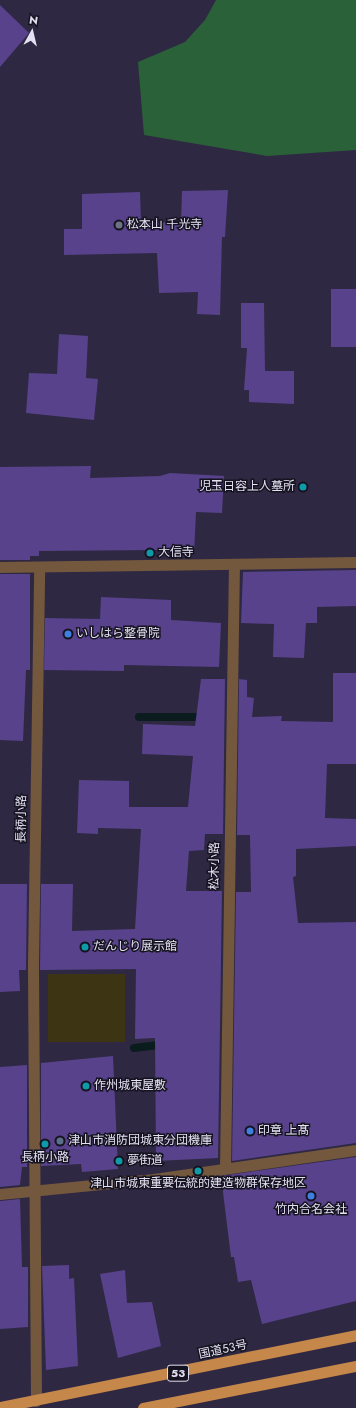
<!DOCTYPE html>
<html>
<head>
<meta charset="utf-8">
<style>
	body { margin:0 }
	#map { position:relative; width:356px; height:1408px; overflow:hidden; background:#2f2843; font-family:Jost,"Noto Sans JP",sans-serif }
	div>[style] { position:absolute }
	.green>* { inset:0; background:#2a6138 }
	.sand>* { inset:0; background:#3d3414; transform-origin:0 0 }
	.stream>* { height:8px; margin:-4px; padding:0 4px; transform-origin:4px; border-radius:4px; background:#0a1c1d }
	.building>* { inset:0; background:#58428b; transform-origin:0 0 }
	.minor>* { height:11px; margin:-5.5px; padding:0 5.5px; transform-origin:5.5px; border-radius:5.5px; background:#73583e }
	.trunk>* { height:11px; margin:-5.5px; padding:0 5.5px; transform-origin:5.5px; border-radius:5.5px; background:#c6874a }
	.dots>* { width:11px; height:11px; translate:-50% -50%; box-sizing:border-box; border:2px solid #161320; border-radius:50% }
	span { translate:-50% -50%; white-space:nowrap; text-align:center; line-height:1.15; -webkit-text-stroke:3px #161320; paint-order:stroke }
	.shield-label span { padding:1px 3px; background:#161320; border:1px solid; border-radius:3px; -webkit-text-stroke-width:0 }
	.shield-label { font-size:11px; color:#e4e1f3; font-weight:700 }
	.poi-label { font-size:12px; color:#e4e1f3 }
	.left { translate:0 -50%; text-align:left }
	.right { translate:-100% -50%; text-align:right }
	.street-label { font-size:12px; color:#e4e1f3 }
	.north { position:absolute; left:12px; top:12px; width:40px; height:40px; -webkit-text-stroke:3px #161320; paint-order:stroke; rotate:8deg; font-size:11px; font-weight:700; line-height:16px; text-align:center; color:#e4e1f3 }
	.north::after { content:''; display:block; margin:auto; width:14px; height:18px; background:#e4e1f3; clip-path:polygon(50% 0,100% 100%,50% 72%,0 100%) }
</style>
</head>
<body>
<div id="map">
	<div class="green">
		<div style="clip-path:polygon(216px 0,356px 0,356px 150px,267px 156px,144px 135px,138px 62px,185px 42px,205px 20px)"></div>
	</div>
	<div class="sand">
		<div style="left:125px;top:974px;width:68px;height:77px;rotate:90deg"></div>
	</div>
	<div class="stream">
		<div style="left:139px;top:717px;width:67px"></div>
		<div style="left:134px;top:1048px;width:31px;rotate:-7deg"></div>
	</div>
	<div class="building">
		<div style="clip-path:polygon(0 5px,29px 33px,0 67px)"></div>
		<div style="clip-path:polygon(228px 190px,225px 237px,222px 237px,220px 315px,197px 314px,198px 292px,159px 293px,157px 253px,64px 255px,64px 229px,82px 229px,82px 194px,140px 192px,141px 223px,181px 222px,182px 191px)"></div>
		<div style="left:356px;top:289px;width:58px;height:25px;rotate:90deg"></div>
		<div style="clip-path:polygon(241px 303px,264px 303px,265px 371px,294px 371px,294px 404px,249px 402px,249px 390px,244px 390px,247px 348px,241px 348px)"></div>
		<div style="clip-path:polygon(59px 334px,88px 336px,86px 378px,98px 379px,94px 420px,26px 413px,29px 373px,57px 374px)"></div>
		<div style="clip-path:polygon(91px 466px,90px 478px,160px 476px,170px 473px,224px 476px,222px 513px,196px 512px,194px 554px,156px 550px,39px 551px,39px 556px,30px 556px,30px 560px,0 560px,0 467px)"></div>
		<div style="clip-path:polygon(356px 570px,356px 606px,317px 607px,317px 623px,306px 623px,304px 658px,273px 657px,274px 624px,241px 623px,243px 572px)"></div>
		<div style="clip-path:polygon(0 574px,30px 574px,30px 670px,26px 670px,23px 741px,0 740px)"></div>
		<div style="clip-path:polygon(101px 597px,171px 600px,171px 620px,221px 623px,219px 667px,124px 665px,124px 671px,44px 670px,45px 618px,100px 619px)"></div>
		<div style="clip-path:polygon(333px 673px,356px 673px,356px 764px,327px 764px,325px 818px,356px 819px,356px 846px,296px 849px,296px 876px,293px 877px,298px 923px,356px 922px,356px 1143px,232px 1161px,236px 892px,251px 892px,250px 835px,237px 835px,239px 679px,247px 680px,247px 697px,254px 698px,252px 717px,282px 716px,281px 721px,333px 722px)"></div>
		<div style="clip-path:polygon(201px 679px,225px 679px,223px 834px,205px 834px,204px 850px,189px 851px,186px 891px,222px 891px,218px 1158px,156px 1161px,155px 1038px,135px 1039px,136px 969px,40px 970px,41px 884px,73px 884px,72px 931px,135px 929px,141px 829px,98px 828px,98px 834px,77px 833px,79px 780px,129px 781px,129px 807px,188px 807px,193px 756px,142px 754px,143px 724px,195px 726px)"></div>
		<div style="clip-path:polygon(0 884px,27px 884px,26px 970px,19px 970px,20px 991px,0 992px)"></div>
		<div style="clip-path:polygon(113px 1056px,118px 1169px,82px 1172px,81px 1164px,41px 1166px,41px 1063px)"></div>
		<div style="clip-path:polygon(27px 1065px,27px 1167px,22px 1167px,20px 1185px,0 1187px,0 1067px)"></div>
		<div style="clip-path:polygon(356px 1157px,356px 1301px,262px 1324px,251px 1280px,238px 1282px,234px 1257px,231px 1257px,221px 1176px)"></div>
		<div style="clip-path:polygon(20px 1199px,22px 1267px,28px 1267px,28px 1327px,0 1329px,0 1201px)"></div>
		<div style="clip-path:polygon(69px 1265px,69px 1279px,74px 1278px,78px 1366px,46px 1370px,42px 1266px)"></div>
		<div style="clip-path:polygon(125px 1270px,127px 1303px,152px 1302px,161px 1346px,118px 1358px,100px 1274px)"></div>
	</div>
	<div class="minor">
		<div style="left:0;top:567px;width:356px;rotate:-0.8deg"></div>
		<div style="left:225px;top:1168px;width:604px;rotate:-89.15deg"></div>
		<div style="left:0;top:1194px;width:155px;rotate:-5.6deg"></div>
		<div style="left:154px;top:1179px;width:204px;rotate:-8.2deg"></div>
		<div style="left:36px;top:1401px;width:438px;rotate:-90.4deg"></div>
		<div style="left:33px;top:963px;width:396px;rotate:-89.1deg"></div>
	</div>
	<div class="trunk">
		<div style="left:0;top:1407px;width:363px;rotate:-11.4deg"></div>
		<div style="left:143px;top:1408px;width:217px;rotate:-11.2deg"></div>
	</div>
	<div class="dots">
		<div style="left:119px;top:225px;background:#6b7280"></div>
		<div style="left:303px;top:487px;background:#0f9aa8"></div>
		<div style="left:150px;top:553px;background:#0f9aa8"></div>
		<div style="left:68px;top:634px;background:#3f7fe0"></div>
		<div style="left:85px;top:947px;background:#0f9aa8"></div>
		<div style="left:86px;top:1086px;background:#0f9aa8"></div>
		<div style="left:250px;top:1131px;background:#3f7fe0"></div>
		<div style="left:60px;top:1141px;background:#5c6f8a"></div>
		<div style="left:45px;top:1144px;background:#0f9aa8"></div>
		<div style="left:119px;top:1161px;background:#0f9aa8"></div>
		<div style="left:198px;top:1171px;background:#0f9aa8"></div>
		<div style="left:311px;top:1196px;background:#3f7fe0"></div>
	</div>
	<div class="shield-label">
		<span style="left:178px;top:1373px">53</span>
	</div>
	<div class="poi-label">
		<span class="left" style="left:127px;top:225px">松本山 千光寺</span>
		<span class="right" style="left:295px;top:487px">児玉日容上人墓所</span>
		<span class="left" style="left:158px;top:553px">大信寺</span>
		<span class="left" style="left:76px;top:634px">いしはら整骨院</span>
		<span class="left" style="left:93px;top:947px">だんじり展示館</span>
		<span class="left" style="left:94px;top:1086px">作州城東屋敷</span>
		<span class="left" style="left:258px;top:1131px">印章 上髙</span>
		<span class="left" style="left:68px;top:1141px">津山市消防団城東分団機庫</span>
		<span style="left:45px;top:1158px">長柄小路</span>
		<span class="left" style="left:127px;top:1161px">夢街道</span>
		<span style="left:198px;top:1184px">津山市城東重要伝統的建造物群保存地区</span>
		<span style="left:311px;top:1210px">竹内合名会社</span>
	</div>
	<div class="street-label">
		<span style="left:22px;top:819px;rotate:-89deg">長柄小路</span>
		<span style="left:215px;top:866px;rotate:-89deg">松木小路</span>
		<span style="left:223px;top:1350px;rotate:-12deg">国道53号</span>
	</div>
	<div class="north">N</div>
</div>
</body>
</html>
